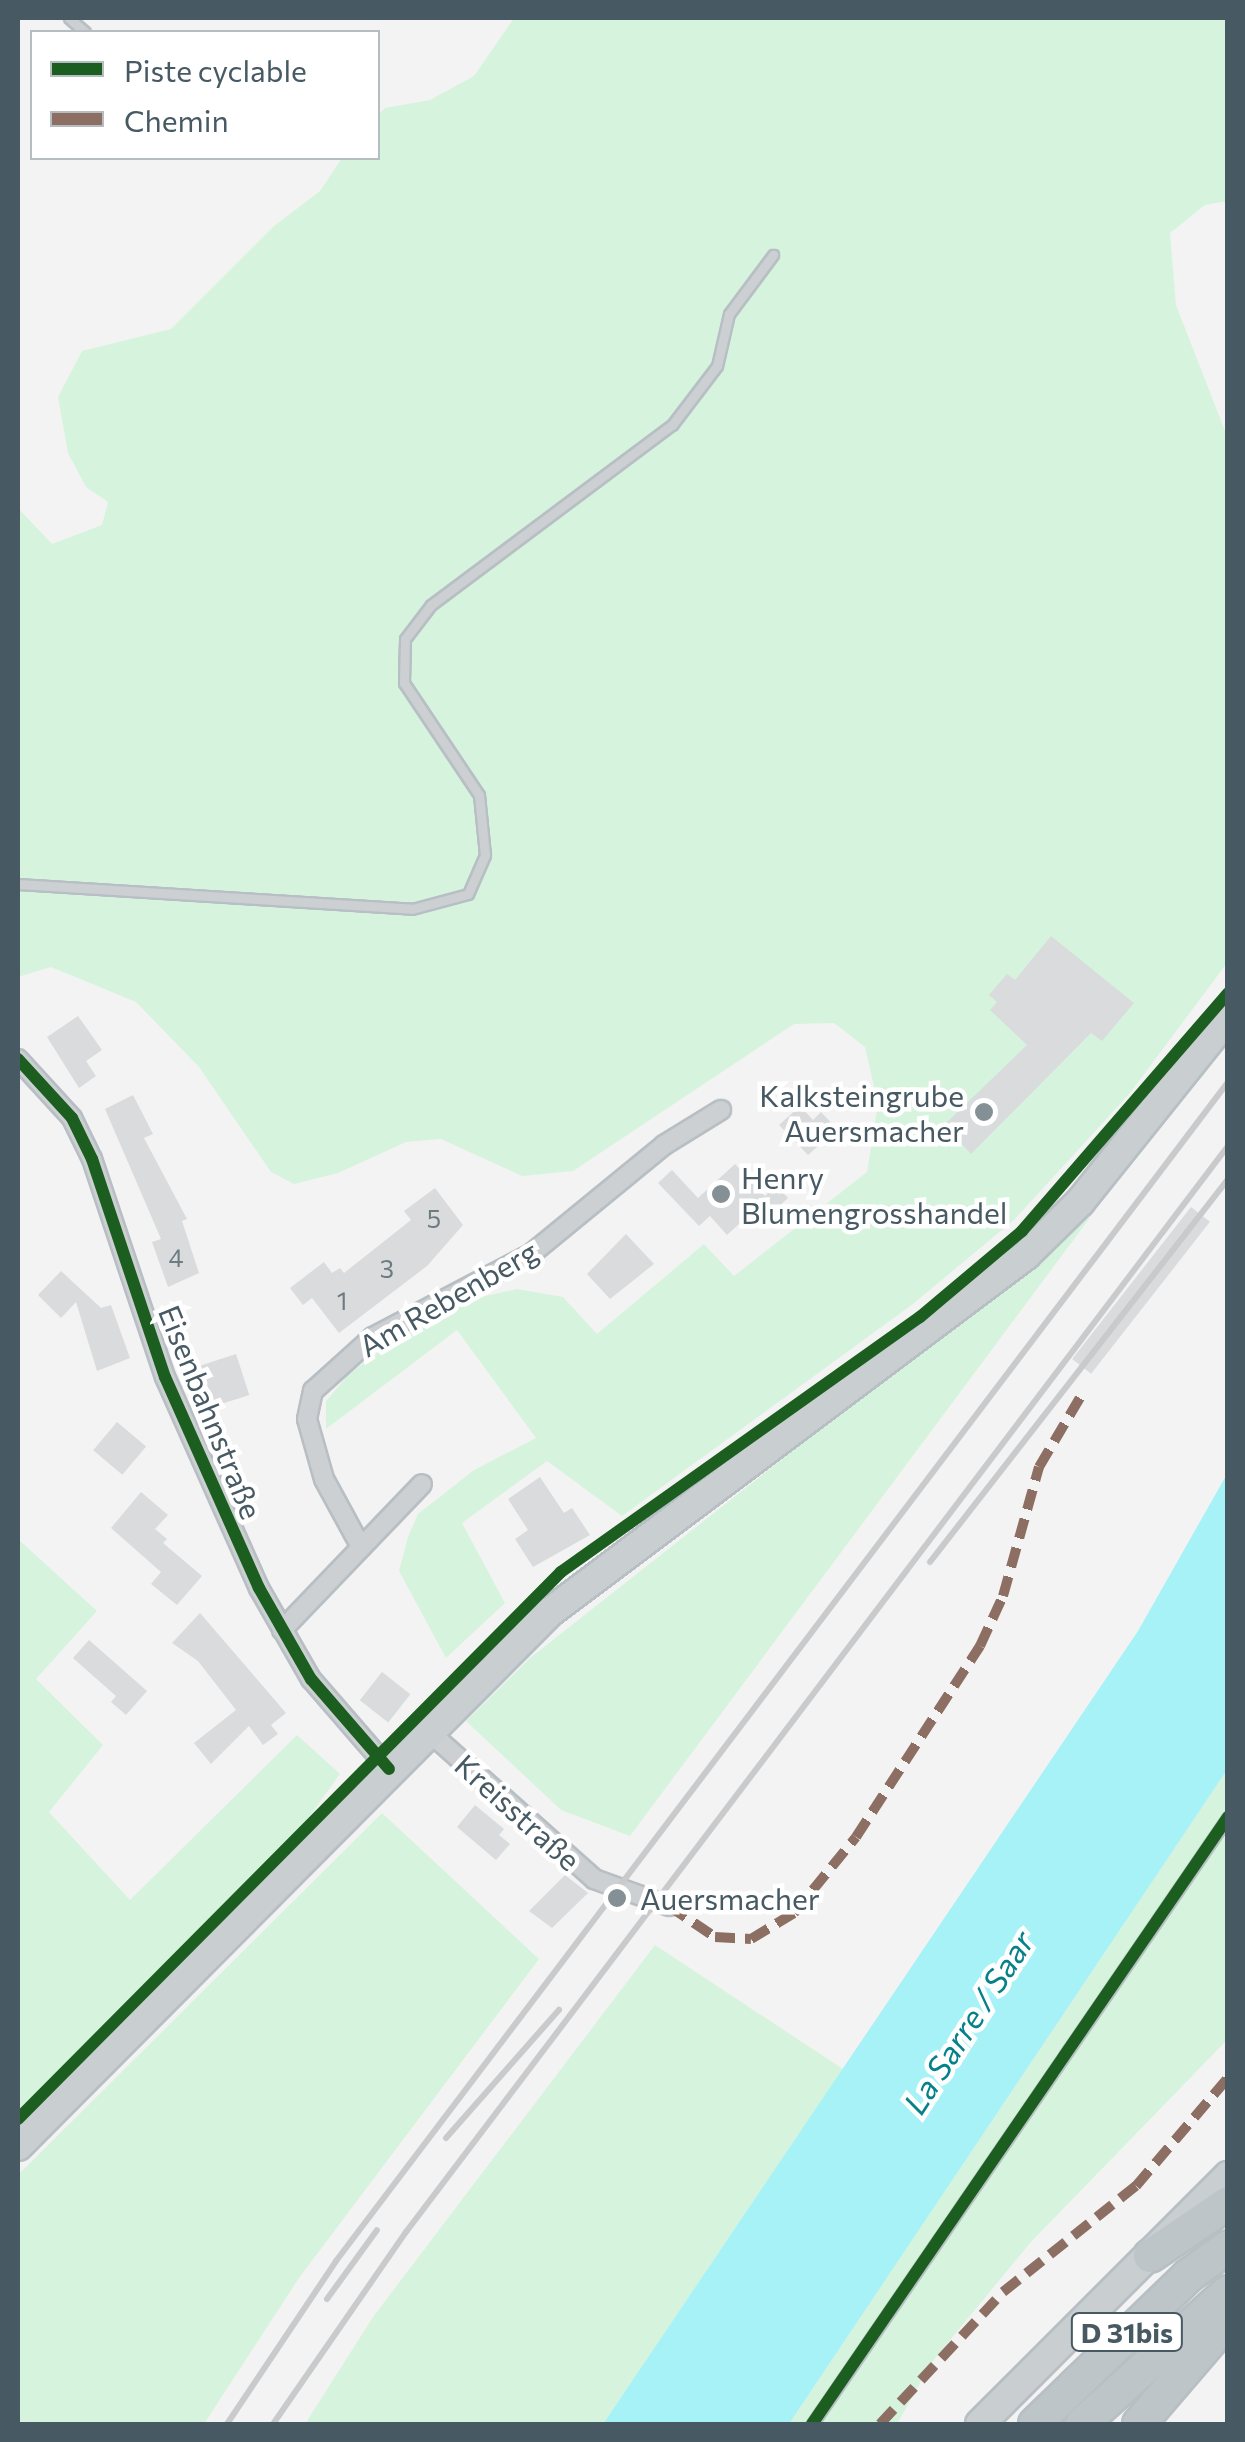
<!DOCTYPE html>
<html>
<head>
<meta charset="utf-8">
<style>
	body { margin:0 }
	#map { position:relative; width:1245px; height:2442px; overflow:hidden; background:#f4f3f3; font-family:Commissioner,sans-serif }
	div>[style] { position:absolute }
	.green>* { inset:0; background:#d6f4dd }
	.water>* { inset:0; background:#a7f2f6 }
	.building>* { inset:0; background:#d9dbdc; transform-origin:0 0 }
	.roads { filter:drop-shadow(2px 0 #b7bfc4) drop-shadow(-2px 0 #b7bfc4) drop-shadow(0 2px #b7bfc4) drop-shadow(0 -2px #b7bfc4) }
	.lane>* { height:9px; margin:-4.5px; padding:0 4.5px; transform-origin:4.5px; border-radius:4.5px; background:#cdd0d2 }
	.street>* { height:18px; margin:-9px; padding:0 9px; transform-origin:9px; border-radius:9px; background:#cdd0d2 }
	.primary>* { height:28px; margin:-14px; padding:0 14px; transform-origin:14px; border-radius:14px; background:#c9ced1 }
	.highway>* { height:32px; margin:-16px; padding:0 16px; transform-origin:16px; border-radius:16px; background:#bec5c9 }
	.rail>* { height:6px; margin:-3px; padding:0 3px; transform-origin:3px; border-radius:3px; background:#c8cacc }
	.quiet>* { height:10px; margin-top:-5px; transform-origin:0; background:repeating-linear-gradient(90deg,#8d6e63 0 20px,transparent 0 30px) }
	.cycleway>* { height:12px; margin:-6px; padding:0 6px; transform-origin:6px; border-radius:6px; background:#1b5e20 }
	.dots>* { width:28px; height:28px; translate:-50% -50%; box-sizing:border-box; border:5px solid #fff; border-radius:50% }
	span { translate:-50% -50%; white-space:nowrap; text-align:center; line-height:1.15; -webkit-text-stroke:9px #fff; paint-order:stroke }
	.number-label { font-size:25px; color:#6d7c82 }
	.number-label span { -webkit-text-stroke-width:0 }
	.shield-label span { padding:2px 8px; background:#fff; border:2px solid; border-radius:8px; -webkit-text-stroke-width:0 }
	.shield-label { font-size:28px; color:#475a63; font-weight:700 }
	.poi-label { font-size:30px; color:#475a63 }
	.right { translate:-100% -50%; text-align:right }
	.left { translate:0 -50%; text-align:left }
	.street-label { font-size:30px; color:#475a63 }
	.water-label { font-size:32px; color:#058189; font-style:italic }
	.frame { position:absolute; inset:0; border:20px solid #475a63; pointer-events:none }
	.legend { position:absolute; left:30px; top:30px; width:350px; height:130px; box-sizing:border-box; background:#fff; border:2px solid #b5bdc1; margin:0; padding:12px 18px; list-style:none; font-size:30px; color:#475a63 }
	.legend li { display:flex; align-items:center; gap:20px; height:50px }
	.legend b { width:50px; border:2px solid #b5bdc1 }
</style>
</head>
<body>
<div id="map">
	<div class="green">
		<div style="clip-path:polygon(514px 18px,1227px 18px,1227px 201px,1205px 205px,1170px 233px,1176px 305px,1227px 436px,1227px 963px,1130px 1093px,1014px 1220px,913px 1304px,622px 1516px,547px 1461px,462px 1523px,505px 1603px,446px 1658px,399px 1571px,408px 1537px,418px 1514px,474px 1470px,536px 1438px,457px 1330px,326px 1429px,326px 1401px,349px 1374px,416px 1324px,476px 1298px,517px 1289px,563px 1297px,597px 1334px,704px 1244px,734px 1276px,867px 1172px,878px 1104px,865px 1047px,834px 1023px,794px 1024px,573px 1171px,522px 1176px,441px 1139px,406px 1142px,338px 1173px,294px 1184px,271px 1172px,199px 1067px,136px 1002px,51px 967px,18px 977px,18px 508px,52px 544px,102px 525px,108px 502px,86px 487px,68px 453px,58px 397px,82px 351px,171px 329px,274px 226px,320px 191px,342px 158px,378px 158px,378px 115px,385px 108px,430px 100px,474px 76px)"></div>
		<div style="clip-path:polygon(1092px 1215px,630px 1836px,561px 1810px,466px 1721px,530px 1658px)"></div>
		<div style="clip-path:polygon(18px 1539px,97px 1611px,36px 1679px,103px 1745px,49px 1812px,130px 1900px,297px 1735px,340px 1774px,291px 1842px,18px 2119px)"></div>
		<div style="clip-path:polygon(1227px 1770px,1227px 2040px,1030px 2243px,932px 2362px,897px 2424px,789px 2424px)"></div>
		<div style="clip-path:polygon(382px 1813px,539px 1959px,299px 2278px,204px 2424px,18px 2424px,18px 2175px)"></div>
		<div style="clip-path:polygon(655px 1945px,843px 2069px,603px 2424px,305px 2424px,373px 2317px)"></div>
	</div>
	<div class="water">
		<div style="clip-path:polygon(1227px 1474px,1227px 1770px,789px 2424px,603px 2424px,1138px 1631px)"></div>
	</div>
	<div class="building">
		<div style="clip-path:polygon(1051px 936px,1134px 1003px,1102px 1041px,1091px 1033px,971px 1154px,944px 1125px,1027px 1045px,990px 1010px,997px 1002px,989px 995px,1007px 974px,1015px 980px)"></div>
		<div style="clip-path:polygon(78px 1016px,102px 1050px,86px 1061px,96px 1076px,79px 1088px,47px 1037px)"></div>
		<div style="clip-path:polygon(133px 1095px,153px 1134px,144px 1138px,187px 1219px,182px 1221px,199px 1273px,168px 1287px,152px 1242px,161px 1239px,105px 1109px)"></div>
		<div style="clip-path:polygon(800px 1106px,813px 1120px,821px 1112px,837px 1129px,808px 1155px,779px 1125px)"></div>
		<div style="clip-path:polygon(735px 1164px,765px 1196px,776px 1185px,788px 1198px,763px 1221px,753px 1211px,727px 1235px,710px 1216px,699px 1226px,658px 1183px,672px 1170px,698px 1198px)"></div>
		<div style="clip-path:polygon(435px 1188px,463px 1225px,427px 1266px,339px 1333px,312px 1298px,303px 1305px,290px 1288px,324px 1262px,332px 1273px,340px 1268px,344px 1273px,411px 1220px,404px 1211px)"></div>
		<div style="left:1191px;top:1207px;width:24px;height:193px;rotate:38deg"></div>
		<div style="clip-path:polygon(626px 1234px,654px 1264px,610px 1299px,587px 1274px)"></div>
		<div style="clip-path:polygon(61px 1271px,101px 1308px,111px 1305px,130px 1358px,97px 1371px,76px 1302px,61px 1318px,38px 1295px)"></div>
		<div style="left:236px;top:1354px;width:43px;height:37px;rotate:72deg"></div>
		<div style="left:117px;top:1422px;width:38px;height:37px;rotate:40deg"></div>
		<div style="clip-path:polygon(540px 1477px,564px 1513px,572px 1508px,590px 1535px,533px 1567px,515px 1539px,528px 1530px,508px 1499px)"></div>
		<div style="clip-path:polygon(141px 1492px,168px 1515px,155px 1529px,167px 1539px,163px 1543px,202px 1576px,177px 1605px,151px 1584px,161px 1572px,111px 1528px)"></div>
		<div style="clip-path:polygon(200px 1613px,286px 1713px,271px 1725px,278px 1734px,263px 1745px,249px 1726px,211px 1764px,194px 1743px,236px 1710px,198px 1661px,172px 1643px)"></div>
		<div style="clip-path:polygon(89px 1640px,147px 1691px,126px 1715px,111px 1702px,116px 1696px,73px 1658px)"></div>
		<div style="left:382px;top:1672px;width:36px;height:36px;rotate:38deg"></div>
		<div style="clip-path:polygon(475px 1805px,504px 1829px,499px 1835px,510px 1844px,496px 1860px,457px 1827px)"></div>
		<div style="clip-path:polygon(565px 1875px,588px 1893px,552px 1928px,529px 1911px)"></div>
	</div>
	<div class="roads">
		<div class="lane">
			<div style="left:69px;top:18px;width:21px;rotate:41deg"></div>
			<div style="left:18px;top:884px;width:395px;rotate:3.6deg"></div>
			<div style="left:412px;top:909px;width:58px;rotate:-15deg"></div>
			<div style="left:468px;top:894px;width:43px;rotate:-66.4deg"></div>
			<div style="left:485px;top:855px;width:60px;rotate:-95.7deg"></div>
			<div style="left:479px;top:795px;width:135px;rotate:-123.8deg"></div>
			<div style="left:404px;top:683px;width:44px;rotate:-88.7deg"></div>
			<div style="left:405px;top:639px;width:43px;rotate:-52.6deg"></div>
			<div style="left:431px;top:605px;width:301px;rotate:-36.8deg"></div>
			<div style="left:672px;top:425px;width:74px;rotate:-52.7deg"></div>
			<div style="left:717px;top:366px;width:53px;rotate:-77deg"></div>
			<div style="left:729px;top:314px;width:74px;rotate:-53.3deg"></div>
			<div style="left:812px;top:2424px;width:736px;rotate:-55.58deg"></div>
		</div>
		<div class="street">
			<div style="left:18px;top:1059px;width:80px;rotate:47.5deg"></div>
			<div style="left:72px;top:1118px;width:46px;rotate:64deg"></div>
			<div style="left:92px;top:1159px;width:230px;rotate:71.5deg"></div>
			<div style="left:165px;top:1377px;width:231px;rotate:66deg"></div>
			<div style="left:259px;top:1588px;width:105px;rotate:60.3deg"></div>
			<div style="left:311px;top:1679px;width:119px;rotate:49.1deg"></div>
			<div style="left:361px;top:1547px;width:77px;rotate:-118.6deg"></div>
			<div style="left:324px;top:1479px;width:62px;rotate:-105.8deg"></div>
			<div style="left:307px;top:1419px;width:29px;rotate:-78deg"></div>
			<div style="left:313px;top:1391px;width:81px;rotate:-42deg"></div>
			<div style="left:373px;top:1337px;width:178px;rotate:-27.7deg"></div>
			<div style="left:531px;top:1254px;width:172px;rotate:-39.3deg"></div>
			<div style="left:664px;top:1145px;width:67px;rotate:-31.6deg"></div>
			<div style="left:282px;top:1630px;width:202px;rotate:-46.2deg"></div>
			<div style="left:427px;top:1730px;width:224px;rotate:41.7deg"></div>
			<div style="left:594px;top:1879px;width:80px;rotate:19.8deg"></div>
		</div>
		<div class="primary">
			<div style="left:18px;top:2146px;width:754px;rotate:-45.11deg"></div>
			<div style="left:550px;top:1612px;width:595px;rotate:-36.87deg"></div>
			<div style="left:1026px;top:1255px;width:76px;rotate:-44.5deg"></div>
			<div style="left:1080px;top:1202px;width:237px;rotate:-51.3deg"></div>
			<div style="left:980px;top:2424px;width:351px;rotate:-45deg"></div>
		</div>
		<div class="highway">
			<div style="left:1150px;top:2256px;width:94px;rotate:-34.2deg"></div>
			<div style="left:1035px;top:2424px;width:213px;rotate:-44deg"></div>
			<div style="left:1188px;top:2276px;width:49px;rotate:-35.9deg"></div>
			<div style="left:1082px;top:2424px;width:197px;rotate:-42.1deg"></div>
			<div style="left:1139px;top:2424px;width:137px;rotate:-49.4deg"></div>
		</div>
	</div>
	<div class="rail">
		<div style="left:930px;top:1562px;width:485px;rotate:-52.1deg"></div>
		<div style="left:446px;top:2138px;width:171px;rotate:-48.6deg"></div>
		<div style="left:327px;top:2299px;width:85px;rotate:-54.1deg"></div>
		<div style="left:227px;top:2424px;width:196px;rotate:-56.2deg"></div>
		<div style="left:336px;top:2261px;width:1478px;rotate:-52.89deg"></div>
		<div style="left:273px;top:2424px;width:234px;rotate:-55.3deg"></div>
		<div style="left:406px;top:2232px;width:1362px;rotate:-52.88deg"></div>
	</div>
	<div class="quiet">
		<div style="left:669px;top:1906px;width:55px;rotate:34deg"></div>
		<div style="left:715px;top:1937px;width:36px;rotate:3deg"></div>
		<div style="left:751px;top:1939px;width:50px;rotate:-31.2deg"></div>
		<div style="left:794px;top:1913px;width:98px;rotate:-50.8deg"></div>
		<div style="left:856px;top:1837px;width:228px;rotate:-57deg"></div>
		<div style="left:980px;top:1646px;width:55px;rotate:-65.3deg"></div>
		<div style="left:1003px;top:1596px;width:134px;rotate:-74.4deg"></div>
		<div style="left:1039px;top:1467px;width:82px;rotate:-59.4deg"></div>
		<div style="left:880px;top:2424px;width:180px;rotate:-47deg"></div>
		<div style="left:1003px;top:2292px;width:170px;rotate:-38.6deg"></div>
		<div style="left:1136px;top:2186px;width:142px;rotate:-49.6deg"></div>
	</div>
	<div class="cycleway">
		<div style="left:18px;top:1059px;width:80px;rotate:47.5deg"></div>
		<div style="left:72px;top:1118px;width:46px;rotate:64deg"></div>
		<div style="left:92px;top:1159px;width:230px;rotate:71.5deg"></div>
		<div style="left:165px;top:1377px;width:231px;rotate:66deg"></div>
		<div style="left:259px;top:1588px;width:105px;rotate:60.3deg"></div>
		<div style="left:311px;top:1679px;width:119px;rotate:49.1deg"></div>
		<div style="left:18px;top:2119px;width:771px;rotate:-45.21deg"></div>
		<div style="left:561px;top:1572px;width:440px;rotate:-35.4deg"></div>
		<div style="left:920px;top:1317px;width:133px;rotate:-40.1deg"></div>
		<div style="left:1022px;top:1231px;width:315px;rotate:-49.1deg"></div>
		<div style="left:812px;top:2424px;width:736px;rotate:-55.58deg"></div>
	</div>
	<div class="dots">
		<div style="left:984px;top:1112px;background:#849095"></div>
		<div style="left:721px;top:1194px;background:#849095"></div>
		<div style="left:617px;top:1898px;background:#849095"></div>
	</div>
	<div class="number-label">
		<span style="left:434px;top:1218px">5</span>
		<span style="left:176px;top:1257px">4</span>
		<span style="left:387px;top:1268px">3</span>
		<span style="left:342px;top:1300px">1</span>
	</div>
	<div class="shield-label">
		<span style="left:1127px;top:2332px">D 31bis</span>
	</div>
	<div class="poi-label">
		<span class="right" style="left:964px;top:1112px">Kalksteingrube<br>Auersmacher</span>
		<span class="left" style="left:741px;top:1194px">Henry<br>Blumengrosshandel</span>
		<span class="left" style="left:640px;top:1898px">Auersmacher</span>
	</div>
	<div class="street-label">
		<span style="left:448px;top:1298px;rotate:-30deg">Am Rebenberg</span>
		<span style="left:211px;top:1412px;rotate:68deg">Eisenbahnstraße</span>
		<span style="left:518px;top:1812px;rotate:42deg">Kreisstraße</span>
	</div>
	<div class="water-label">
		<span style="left:968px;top:2022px;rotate:-57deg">La Sarre / Saar</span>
	</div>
	<div class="frame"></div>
	<ul class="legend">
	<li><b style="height:12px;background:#1b5e20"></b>Piste cyclable</li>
	<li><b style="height:12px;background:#8d6e63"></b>Chemin</li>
	</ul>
</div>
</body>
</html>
